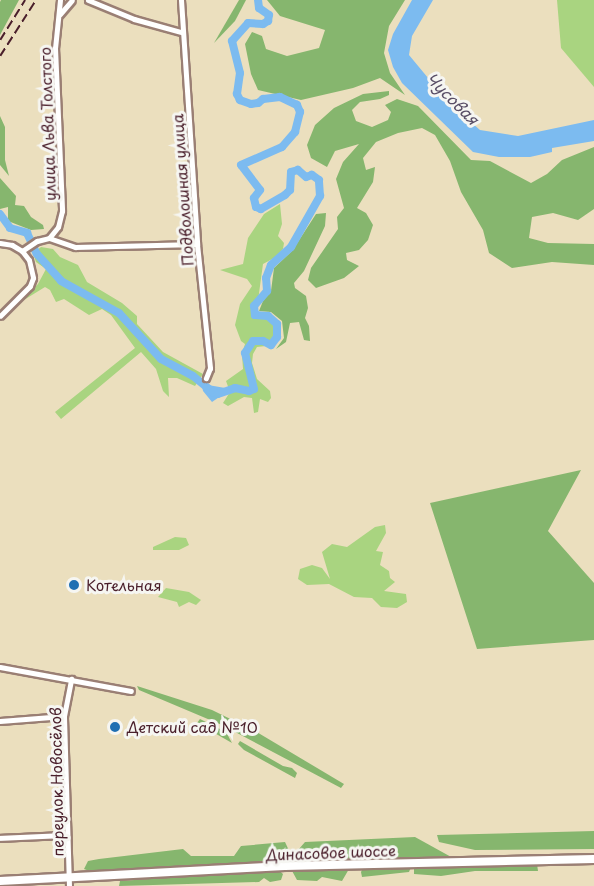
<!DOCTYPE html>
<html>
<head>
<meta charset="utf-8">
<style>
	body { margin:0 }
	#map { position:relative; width:594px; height:886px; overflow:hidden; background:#ebdfbe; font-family:"Playpen Sans",sans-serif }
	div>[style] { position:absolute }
	.green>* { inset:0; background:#a9d480 }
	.forest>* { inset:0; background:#86b66e }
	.water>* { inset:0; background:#7cbbf0 }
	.river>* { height:8px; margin:-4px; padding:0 4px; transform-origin:4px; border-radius:4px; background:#7cbbf0 }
	.roads { filter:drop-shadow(2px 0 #9a7f74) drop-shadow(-2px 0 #9a7f74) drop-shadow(0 2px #9a7f74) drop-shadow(0 -2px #9a7f74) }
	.street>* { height:5px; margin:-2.5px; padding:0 2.5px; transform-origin:2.5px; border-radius:2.5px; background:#fff }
	.secondary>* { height:8px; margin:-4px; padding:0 4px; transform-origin:4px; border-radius:4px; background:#fff }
	.rail>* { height:1.5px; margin-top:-0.75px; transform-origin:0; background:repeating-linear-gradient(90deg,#4a1f2b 0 9px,transparent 0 13.5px) }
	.dots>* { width:16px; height:16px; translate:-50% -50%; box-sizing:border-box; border:3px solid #f6f6f2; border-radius:50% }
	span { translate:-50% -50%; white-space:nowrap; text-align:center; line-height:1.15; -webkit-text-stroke:6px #f6f6f2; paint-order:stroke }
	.street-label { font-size:15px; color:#4a1f2b }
	.poi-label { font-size:15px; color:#4a1f2b }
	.left { translate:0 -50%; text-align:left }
	.water-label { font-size:16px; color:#594e66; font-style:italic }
</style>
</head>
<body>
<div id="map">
	<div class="green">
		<div style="clip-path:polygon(557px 0,594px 0,594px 87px,561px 48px)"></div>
		<div style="clip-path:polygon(280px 204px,282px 224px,278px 236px,284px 243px,283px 249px,276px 257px,263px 264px,257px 308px,258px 313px,275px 318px,280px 330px,278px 341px,275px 345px,257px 347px,253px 354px,252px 363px,257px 379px,270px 391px,271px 398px,268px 402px,260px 399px,258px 412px,254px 413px,252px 398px,244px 397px,228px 406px,223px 403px,230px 392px,226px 381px,243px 369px,242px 354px,245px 344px,241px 341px,235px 325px,240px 304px,252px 286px,247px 279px,220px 270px,243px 264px,248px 238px,264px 214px)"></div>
		<div style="clip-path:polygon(41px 247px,53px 249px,60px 257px,78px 265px,87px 282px,122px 303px,137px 316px,137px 324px,163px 352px,203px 374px,195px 386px,177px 378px,168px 378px,169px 397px,163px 391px,156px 369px,141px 352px,61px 419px,55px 412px,135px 348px,111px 315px,102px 309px,89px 315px,64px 299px,56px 302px,50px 290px,45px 287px,19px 303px,38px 284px,46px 269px,36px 262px,33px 253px)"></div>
		<div style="clip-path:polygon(385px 525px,386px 533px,376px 551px,383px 552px,380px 565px,389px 571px,390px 578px,395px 582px,384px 591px,406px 594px,407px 602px,397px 608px,381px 607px,372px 598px,354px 597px,329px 584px,307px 585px,298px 579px,300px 569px,312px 565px,322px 568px,330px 579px,322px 552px,332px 544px,347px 547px,375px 527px)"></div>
		<div style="clip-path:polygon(175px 537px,186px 538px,189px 545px,179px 550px,153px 550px,153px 547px)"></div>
		<div style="clip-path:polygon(166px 588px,189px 592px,201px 600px,196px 605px,189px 602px,179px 607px,177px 602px,158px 597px)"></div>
	</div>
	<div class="forest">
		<div style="clip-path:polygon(1px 0,19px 0,0 35px,0 2px)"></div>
		<div style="clip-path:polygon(239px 0,246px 0,235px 21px,214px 43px)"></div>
		<div style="clip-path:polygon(267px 0,405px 0,389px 26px,384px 53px,390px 73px,405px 95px,380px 78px,353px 88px,301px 100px,258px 90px,251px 74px,245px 44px,252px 32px,262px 36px,266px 49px,287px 56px,319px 48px,325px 30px,280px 16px)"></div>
		<div style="clip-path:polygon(389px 91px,389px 95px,380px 99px,360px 102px,352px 110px,356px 121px,372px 127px,388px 120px,391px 112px,385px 105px,397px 99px,418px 106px,471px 160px,490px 161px,531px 183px,547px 174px,562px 160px,594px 147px,594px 209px,578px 220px,553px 213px,532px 217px,529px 238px,548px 243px,594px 244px,594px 265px,552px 262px,512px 268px,489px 253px,483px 230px,461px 192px,450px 161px,435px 135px,422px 128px,398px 133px,376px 142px,363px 158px,366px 170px,375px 167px,373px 182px,357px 208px,366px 213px,373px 225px,368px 240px,359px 250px,346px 253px,347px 260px,359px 266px,344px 278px,316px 288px,308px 280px,311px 268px,338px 229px,337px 217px,344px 208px,336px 179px,343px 162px,359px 144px,335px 151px,327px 167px,311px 158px,307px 145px,315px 125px,334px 108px,363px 94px)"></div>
		<div style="clip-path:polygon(0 116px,5px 127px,5px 160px,9px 176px,0 165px)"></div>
		<div style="clip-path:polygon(0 178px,16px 196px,15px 205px,24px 206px,31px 217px,43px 225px,44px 229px,31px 230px,8px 221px,8px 207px,0 209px)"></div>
		<div style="clip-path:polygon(326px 213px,325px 226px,304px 271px,294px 283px,295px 288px,306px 296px,308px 308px,305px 318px,309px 326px,310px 341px,304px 340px,299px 322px,290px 323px,286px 342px,276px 349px,284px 338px,282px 321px,271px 312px,259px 311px,263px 301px,271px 291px,274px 268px,292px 251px,316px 214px)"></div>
		<div style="clip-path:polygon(581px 470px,548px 531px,594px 583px,594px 640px,477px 649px,430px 503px)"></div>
		<div style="clip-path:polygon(137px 686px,212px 710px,255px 731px,344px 784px,341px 788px,222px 725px,139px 690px)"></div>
		<div style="clip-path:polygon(200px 719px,226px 732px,232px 743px,197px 723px)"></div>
		<div style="clip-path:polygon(240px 741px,283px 766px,292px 768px,297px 773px,295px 778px,244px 750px,238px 744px)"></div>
		<div style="clip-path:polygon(594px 831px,594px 849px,475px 850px,439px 842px,437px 835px)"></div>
		<div style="clip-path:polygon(415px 837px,453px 858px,92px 872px,84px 869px,88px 861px,99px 859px,183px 849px,191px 856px,234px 856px,241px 846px,285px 842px,292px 857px,305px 842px)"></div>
		<div style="clip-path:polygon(537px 864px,538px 871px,475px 871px,441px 876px,414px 874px,414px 867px)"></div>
		<div style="clip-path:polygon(411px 867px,409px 872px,362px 877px,361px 872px,363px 868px)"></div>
		<div style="clip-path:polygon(291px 869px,333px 868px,349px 869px,342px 881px,322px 877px,317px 881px,297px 880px)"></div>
		<div style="clip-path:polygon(278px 870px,283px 874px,281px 880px,270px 882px,264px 878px,259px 882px,119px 886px,120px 881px)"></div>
	</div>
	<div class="water">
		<div style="clip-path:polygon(412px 0,433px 0,412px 36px,409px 55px,448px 102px,480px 130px,518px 136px,594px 120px,594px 141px,552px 148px,552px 152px,530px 157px,499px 157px,473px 152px,402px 83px,393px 67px,388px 50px,393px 34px)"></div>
		<div style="clip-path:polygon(204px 382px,208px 385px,231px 389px,212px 402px,203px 391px,202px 386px)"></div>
	</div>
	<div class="river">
		<div style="left:0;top:214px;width:17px;rotate:54deg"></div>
		<div style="left:10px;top:228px;width:18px;rotate:16deg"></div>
		<div style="left:27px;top:233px;width:23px;rotate:65deg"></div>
		<div style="left:37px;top:254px;width:36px;rotate:48deg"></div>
		<div style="left:61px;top:281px;width:66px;rotate:28.9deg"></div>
		<div style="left:119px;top:313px;width:62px;rotate:47.6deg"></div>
		<div style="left:161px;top:359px;width:36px;rotate:28deg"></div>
		<div style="left:193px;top:376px;width:26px;rotate:39deg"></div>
		<div style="left:213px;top:392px;width:5px;rotate:22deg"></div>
		<div style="left:218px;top:394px;width:18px;rotate:-19deg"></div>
		<div style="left:235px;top:388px;width:14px;rotate:12deg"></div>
		<div style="left:249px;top:391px;width:5px;rotate:-22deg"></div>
		<div style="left:254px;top:389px;width:37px;rotate:-104deg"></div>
		<div style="left:245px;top:353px;width:14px;rotate:-56deg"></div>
		<div style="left:253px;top:341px;width:10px"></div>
		<div style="left:263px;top:341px;width:9px;rotate:27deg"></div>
		<div style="left:271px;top:345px;width:10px;rotate:-53deg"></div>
		<div style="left:277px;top:337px;width:13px;rotate:-90deg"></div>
		<div style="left:277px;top:324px;width:12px;rotate:-138deg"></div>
		<div style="left:268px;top:316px;width:13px;rotate:-176deg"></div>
		<div style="left:255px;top:315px;width:9px;rotate:-96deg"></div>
		<div style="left:254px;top:306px;width:20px;rotate:-49deg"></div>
		<div style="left:267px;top:291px;width:13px;rotate:-94deg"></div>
		<div style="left:266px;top:278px;width:14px;rotate:-69deg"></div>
		<div style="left:271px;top:265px;width:27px;rotate:-42deg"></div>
		<div style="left:291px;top:247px;width:59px;rotate:-60.4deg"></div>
		<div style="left:320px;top:196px;width:16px;rotate:-94deg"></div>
		<div style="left:319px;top:180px;width:9px;rotate:-144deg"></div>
		<div style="left:312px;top:175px;width:6px;rotate:162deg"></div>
		<div style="left:306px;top:177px;width:11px;rotate:-139deg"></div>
		<div style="left:298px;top:170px;width:7px;rotate:164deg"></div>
		<div style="left:291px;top:172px;width:18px;rotate:93deg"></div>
		<div style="left:290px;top:190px;width:7px;rotate:135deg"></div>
		<div style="left:285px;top:195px;width:28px;rotate:150deg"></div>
		<div style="left:261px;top:209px;width:5px;rotate:-158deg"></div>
		<div style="left:256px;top:207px;width:9px;rotate:-103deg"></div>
		<div style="left:254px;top:198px;width:10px;rotate:-53deg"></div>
		<div style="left:260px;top:190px;width:31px;rotate:-127deg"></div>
		<div style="left:241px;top:165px;width:45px;rotate:-23.7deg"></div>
		<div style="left:282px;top:147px;width:20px;rotate:-49deg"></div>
		<div style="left:295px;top:132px;width:21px;rotate:-76deg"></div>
		<div style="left:300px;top:112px;width:8px;rotate:-113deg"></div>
		<div style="left:297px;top:105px;width:19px;rotate:-155deg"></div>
		<div style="left:280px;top:97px;width:17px;rotate:173deg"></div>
		<div style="left:263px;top:99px;width:6px;rotate:141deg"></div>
		<div style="left:258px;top:103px;width:7px;rotate:172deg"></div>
		<div style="left:251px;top:104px;width:12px;rotate:-160deg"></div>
		<div style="left:240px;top:100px;width:7px;rotate:-117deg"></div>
		<div style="left:237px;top:94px;width:21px;rotate:-82deg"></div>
		<div style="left:240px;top:73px;width:33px;rotate:-104deg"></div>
		<div style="left:232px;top:41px;width:24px;rotate:-48deg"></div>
		<div style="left:248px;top:23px;width:15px;rotate:4deg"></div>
		<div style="left:263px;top:24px;width:6px;rotate:-31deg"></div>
		<div style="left:268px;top:21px;width:6px;rotate:-81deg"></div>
		<div style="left:269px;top:15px;width:12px;rotate:-145deg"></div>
		<div style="left:259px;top:8px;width:8px;rotate:-97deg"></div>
	</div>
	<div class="roads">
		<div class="street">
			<div style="left:60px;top:0;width:48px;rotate:95.9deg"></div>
			<div style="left:55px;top:48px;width:163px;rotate:87.5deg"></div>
			<div style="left:62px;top:211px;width:16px;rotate:104deg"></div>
			<div style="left:58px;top:227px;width:14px;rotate:129deg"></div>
			<div style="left:49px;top:238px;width:28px;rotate:19deg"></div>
			<div style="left:75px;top:247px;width:122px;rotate:-1.4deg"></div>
			<div style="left:88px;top:0;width:50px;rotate:22.4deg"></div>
			<div style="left:134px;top:19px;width:49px;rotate:15.5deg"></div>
			<div style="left:181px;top:0;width:245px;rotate:86.2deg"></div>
			<div style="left:197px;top:244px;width:125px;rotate:84deg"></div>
			<div style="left:210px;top:368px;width:11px;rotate:112deg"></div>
			<div style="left:60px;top:14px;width:18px;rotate:-49deg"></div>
			<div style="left:0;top:243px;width:12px;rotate:9deg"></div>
			<div style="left:12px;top:245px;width:12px;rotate:31deg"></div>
			<div style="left:22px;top:251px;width:11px;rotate:52deg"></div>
			<div style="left:29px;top:260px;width:18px;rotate:77deg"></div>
			<div style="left:33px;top:278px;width:9px;rotate:111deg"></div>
			<div style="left:30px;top:286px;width:42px;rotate:135deg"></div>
			<div style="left:22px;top:251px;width:18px;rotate:-34deg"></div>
			<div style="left:37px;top:241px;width:12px;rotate:-14deg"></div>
			<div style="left:0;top:667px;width:133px;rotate:10.4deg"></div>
			<div style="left:0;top:721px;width:64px;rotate:-4.5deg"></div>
			<div style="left:0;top:838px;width:67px;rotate:-2.6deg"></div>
			<div style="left:69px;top:886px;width:170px;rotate:-91.7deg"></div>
			<div style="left:64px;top:716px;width:38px;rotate:-79deg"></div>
		</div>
		<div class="secondary">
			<div style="left:0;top:881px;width:285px;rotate:-3deg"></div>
			<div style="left:285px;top:866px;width:309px;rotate:-1.3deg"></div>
		</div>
	</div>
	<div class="rail">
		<div style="left:0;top:40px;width:47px;rotate:-58deg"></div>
		<div style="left:0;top:56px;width:67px;rotate:-57.3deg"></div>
	</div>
	<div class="dots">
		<div style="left:74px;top:585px;background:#1f6fb2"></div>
		<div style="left:115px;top:727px;background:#1f6fb2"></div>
	</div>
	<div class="street-label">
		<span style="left:47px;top:124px;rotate:-92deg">улица Льва Толстого</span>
		<span style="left:182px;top:190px;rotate:-94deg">Подволошная улица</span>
		<span style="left:56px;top:782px;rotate:-91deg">переулок Новосёлов</span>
		<span style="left:331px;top:852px;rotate:-2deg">Динасовое шоссе</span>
	</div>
	<div class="poi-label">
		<span class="left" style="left:86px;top:585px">Котельная</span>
		<span class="left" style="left:127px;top:727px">Детский сад №10</span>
	</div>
	<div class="water-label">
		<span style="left:453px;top:98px;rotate:45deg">Чусовая</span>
	</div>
</div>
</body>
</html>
